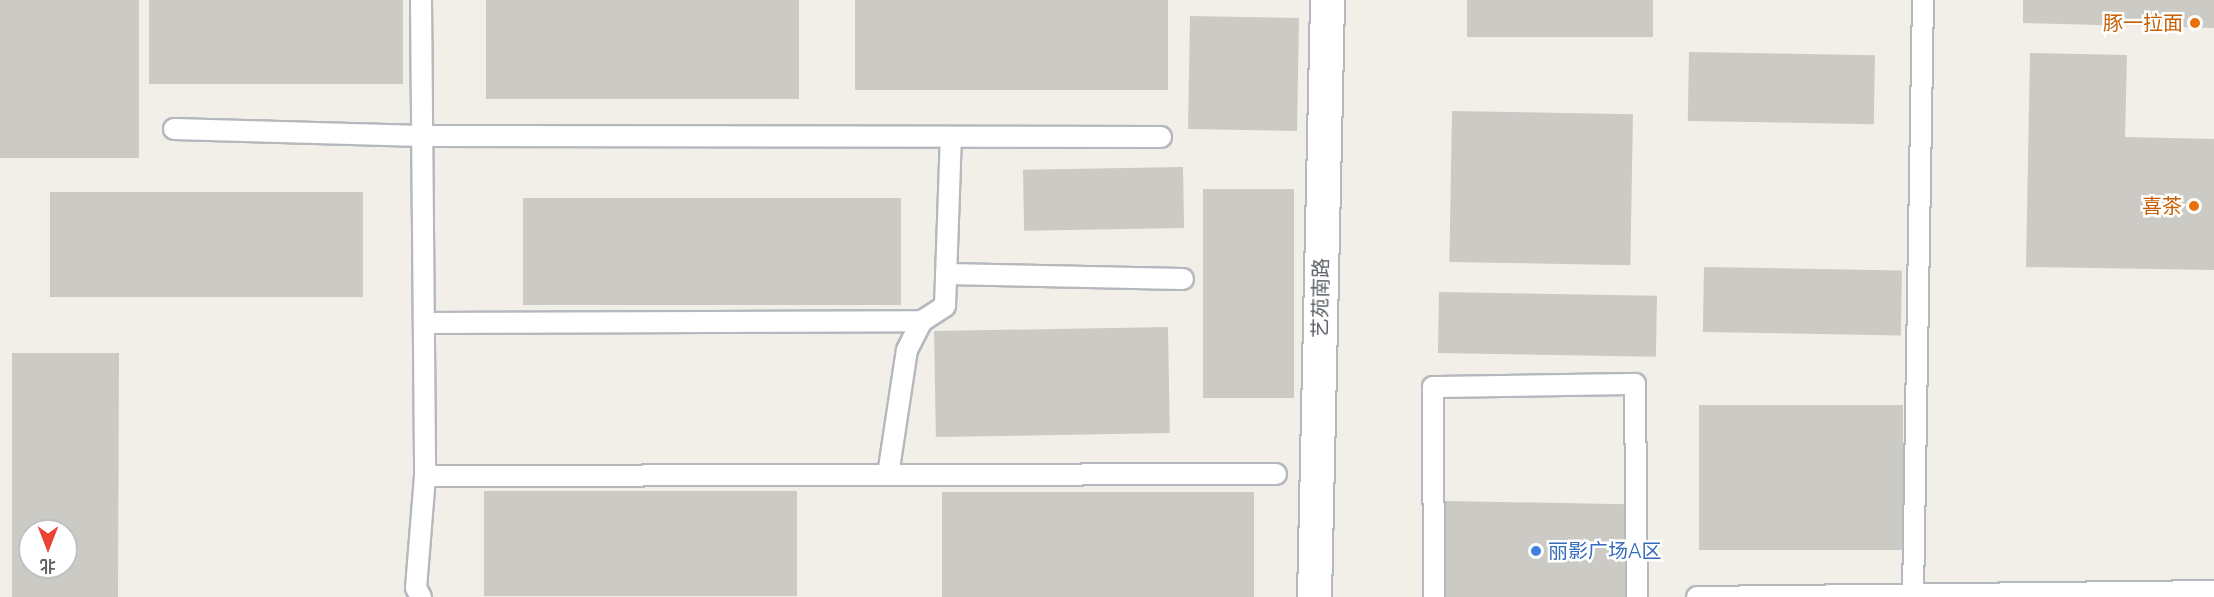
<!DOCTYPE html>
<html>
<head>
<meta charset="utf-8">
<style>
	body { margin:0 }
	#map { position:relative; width:2214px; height:597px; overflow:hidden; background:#f1efe8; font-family:Raleway,"Noto Sans SC",sans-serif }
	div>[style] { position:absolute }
	.building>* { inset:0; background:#cccac5; transform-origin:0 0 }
	.roads { filter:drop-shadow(2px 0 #b5b8bc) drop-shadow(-2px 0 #b5b8bc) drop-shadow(0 2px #b5b8bc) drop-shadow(0 -2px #b5b8bc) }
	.service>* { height:20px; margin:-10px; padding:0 10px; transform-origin:10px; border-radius:10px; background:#fff }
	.tertiary>* { height:33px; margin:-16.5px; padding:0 16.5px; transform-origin:16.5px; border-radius:16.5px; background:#fff }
	.dots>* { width:16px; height:16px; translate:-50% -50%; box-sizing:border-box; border:3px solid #fff; border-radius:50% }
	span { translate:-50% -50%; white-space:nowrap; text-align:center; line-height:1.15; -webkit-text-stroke:5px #fff; paint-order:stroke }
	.food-label { font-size:20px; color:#c56008 }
	.right { translate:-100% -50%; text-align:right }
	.street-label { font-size:20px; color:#5f6368 }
	.shop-label { font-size:20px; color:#366cbe }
	.left { translate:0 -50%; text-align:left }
	.north { position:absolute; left:18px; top:519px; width:60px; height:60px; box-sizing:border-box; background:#fff; border:2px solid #bfc1c3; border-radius:50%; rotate:180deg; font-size:16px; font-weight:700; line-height:24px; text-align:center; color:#5f6368 }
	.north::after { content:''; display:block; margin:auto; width:21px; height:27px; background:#ea4335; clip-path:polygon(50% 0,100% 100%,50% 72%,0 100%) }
</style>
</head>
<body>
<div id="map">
	<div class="building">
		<div style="left:0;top:0;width:139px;height:158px"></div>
		<div style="left:149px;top:0;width:254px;height:84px"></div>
		<div style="left:486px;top:0;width:313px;height:99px"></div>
		<div style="left:855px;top:0;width:313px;height:90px"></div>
		<div style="left:1467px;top:0;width:186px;height:37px"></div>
		<div style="clip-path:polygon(2023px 0,2214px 0,2214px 28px,2023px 23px)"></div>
		<div style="left:1190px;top:16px;width:109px;height:113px;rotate:1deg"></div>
		<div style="left:1689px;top:52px;width:186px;height:69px;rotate:1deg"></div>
		<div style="clip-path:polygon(2030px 53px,2127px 55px,2125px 137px,2214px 139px,2214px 270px,2026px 267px)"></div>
		<div style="left:1452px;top:111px;width:181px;height:151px;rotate:1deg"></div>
		<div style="left:1183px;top:167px;width:61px;height:160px;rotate:89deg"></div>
		<div style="left:1203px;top:189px;width:91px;height:209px"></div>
		<div style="left:50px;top:192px;width:313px;height:105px"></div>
		<div style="left:523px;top:198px;width:378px;height:107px"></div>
		<div style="left:1704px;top:267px;width:198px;height:65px;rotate:1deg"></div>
		<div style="left:1439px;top:292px;width:218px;height:61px;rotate:1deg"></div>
		<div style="left:1168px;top:327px;width:106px;height:234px;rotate:89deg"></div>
		<div style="clip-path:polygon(evenodd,12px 353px,119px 353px,118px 597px,12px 597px,12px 353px,30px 531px,66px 531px,66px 567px,30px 567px,30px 531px)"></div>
		<div style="left:1699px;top:405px;width:204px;height:145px"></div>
		<div style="left:484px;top:491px;width:313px;height:105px"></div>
		<div style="left:942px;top:492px;width:312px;height:105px"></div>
		<div style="left:1446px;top:501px;width:182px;height:96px;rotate:1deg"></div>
	</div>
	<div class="roads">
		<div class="service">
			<div style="left:421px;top:0;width:476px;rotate:89.5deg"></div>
			<div style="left:174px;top:129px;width:248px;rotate:1.6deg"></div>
			<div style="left:422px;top:136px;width:739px;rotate:0.08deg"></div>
			<div style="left:946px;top:274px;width:237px;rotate:1.2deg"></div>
			<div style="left:424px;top:323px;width:498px;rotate:-0.2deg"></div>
			<div style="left:922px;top:321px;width:27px;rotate:-33deg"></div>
			<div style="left:945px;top:306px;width:169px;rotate:-88deg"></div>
			<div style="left:888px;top:475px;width:126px;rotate:-81.4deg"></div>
			<div style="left:907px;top:350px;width:33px;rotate:-63deg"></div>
			<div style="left:1913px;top:595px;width:595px;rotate:-89.04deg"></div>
			<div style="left:421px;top:597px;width:10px;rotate:-119deg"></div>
			<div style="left:416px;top:588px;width:112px;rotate:-85.4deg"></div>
			<div style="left:425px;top:476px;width:851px;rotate:-0.13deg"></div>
			<div style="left:1434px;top:597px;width:210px;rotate:-90.3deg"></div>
			<div style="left:1433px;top:387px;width:202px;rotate:-0.9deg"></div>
			<div style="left:1635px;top:384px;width:213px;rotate:89.5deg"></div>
			<div style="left:1697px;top:597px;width:517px;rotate:-0.66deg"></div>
		</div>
		<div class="tertiary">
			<div style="left:1314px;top:597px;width:597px;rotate:-88.75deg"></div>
		</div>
	</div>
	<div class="dots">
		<div style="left:2195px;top:23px;background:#e8710a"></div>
		<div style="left:2194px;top:206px;background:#e8710a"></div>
		<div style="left:1536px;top:551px;background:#3f7fe0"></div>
	</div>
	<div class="food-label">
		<span class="right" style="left:2183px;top:23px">豚一拉面</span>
		<span class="right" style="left:2182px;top:206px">喜茶</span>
	</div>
	<div class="street-label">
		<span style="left:1321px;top:298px;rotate:-89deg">艺苑南路</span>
	</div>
	<div class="shop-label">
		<span class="left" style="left:1548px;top:551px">丽影广场A区</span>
	</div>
	<div class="north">北</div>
</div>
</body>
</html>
